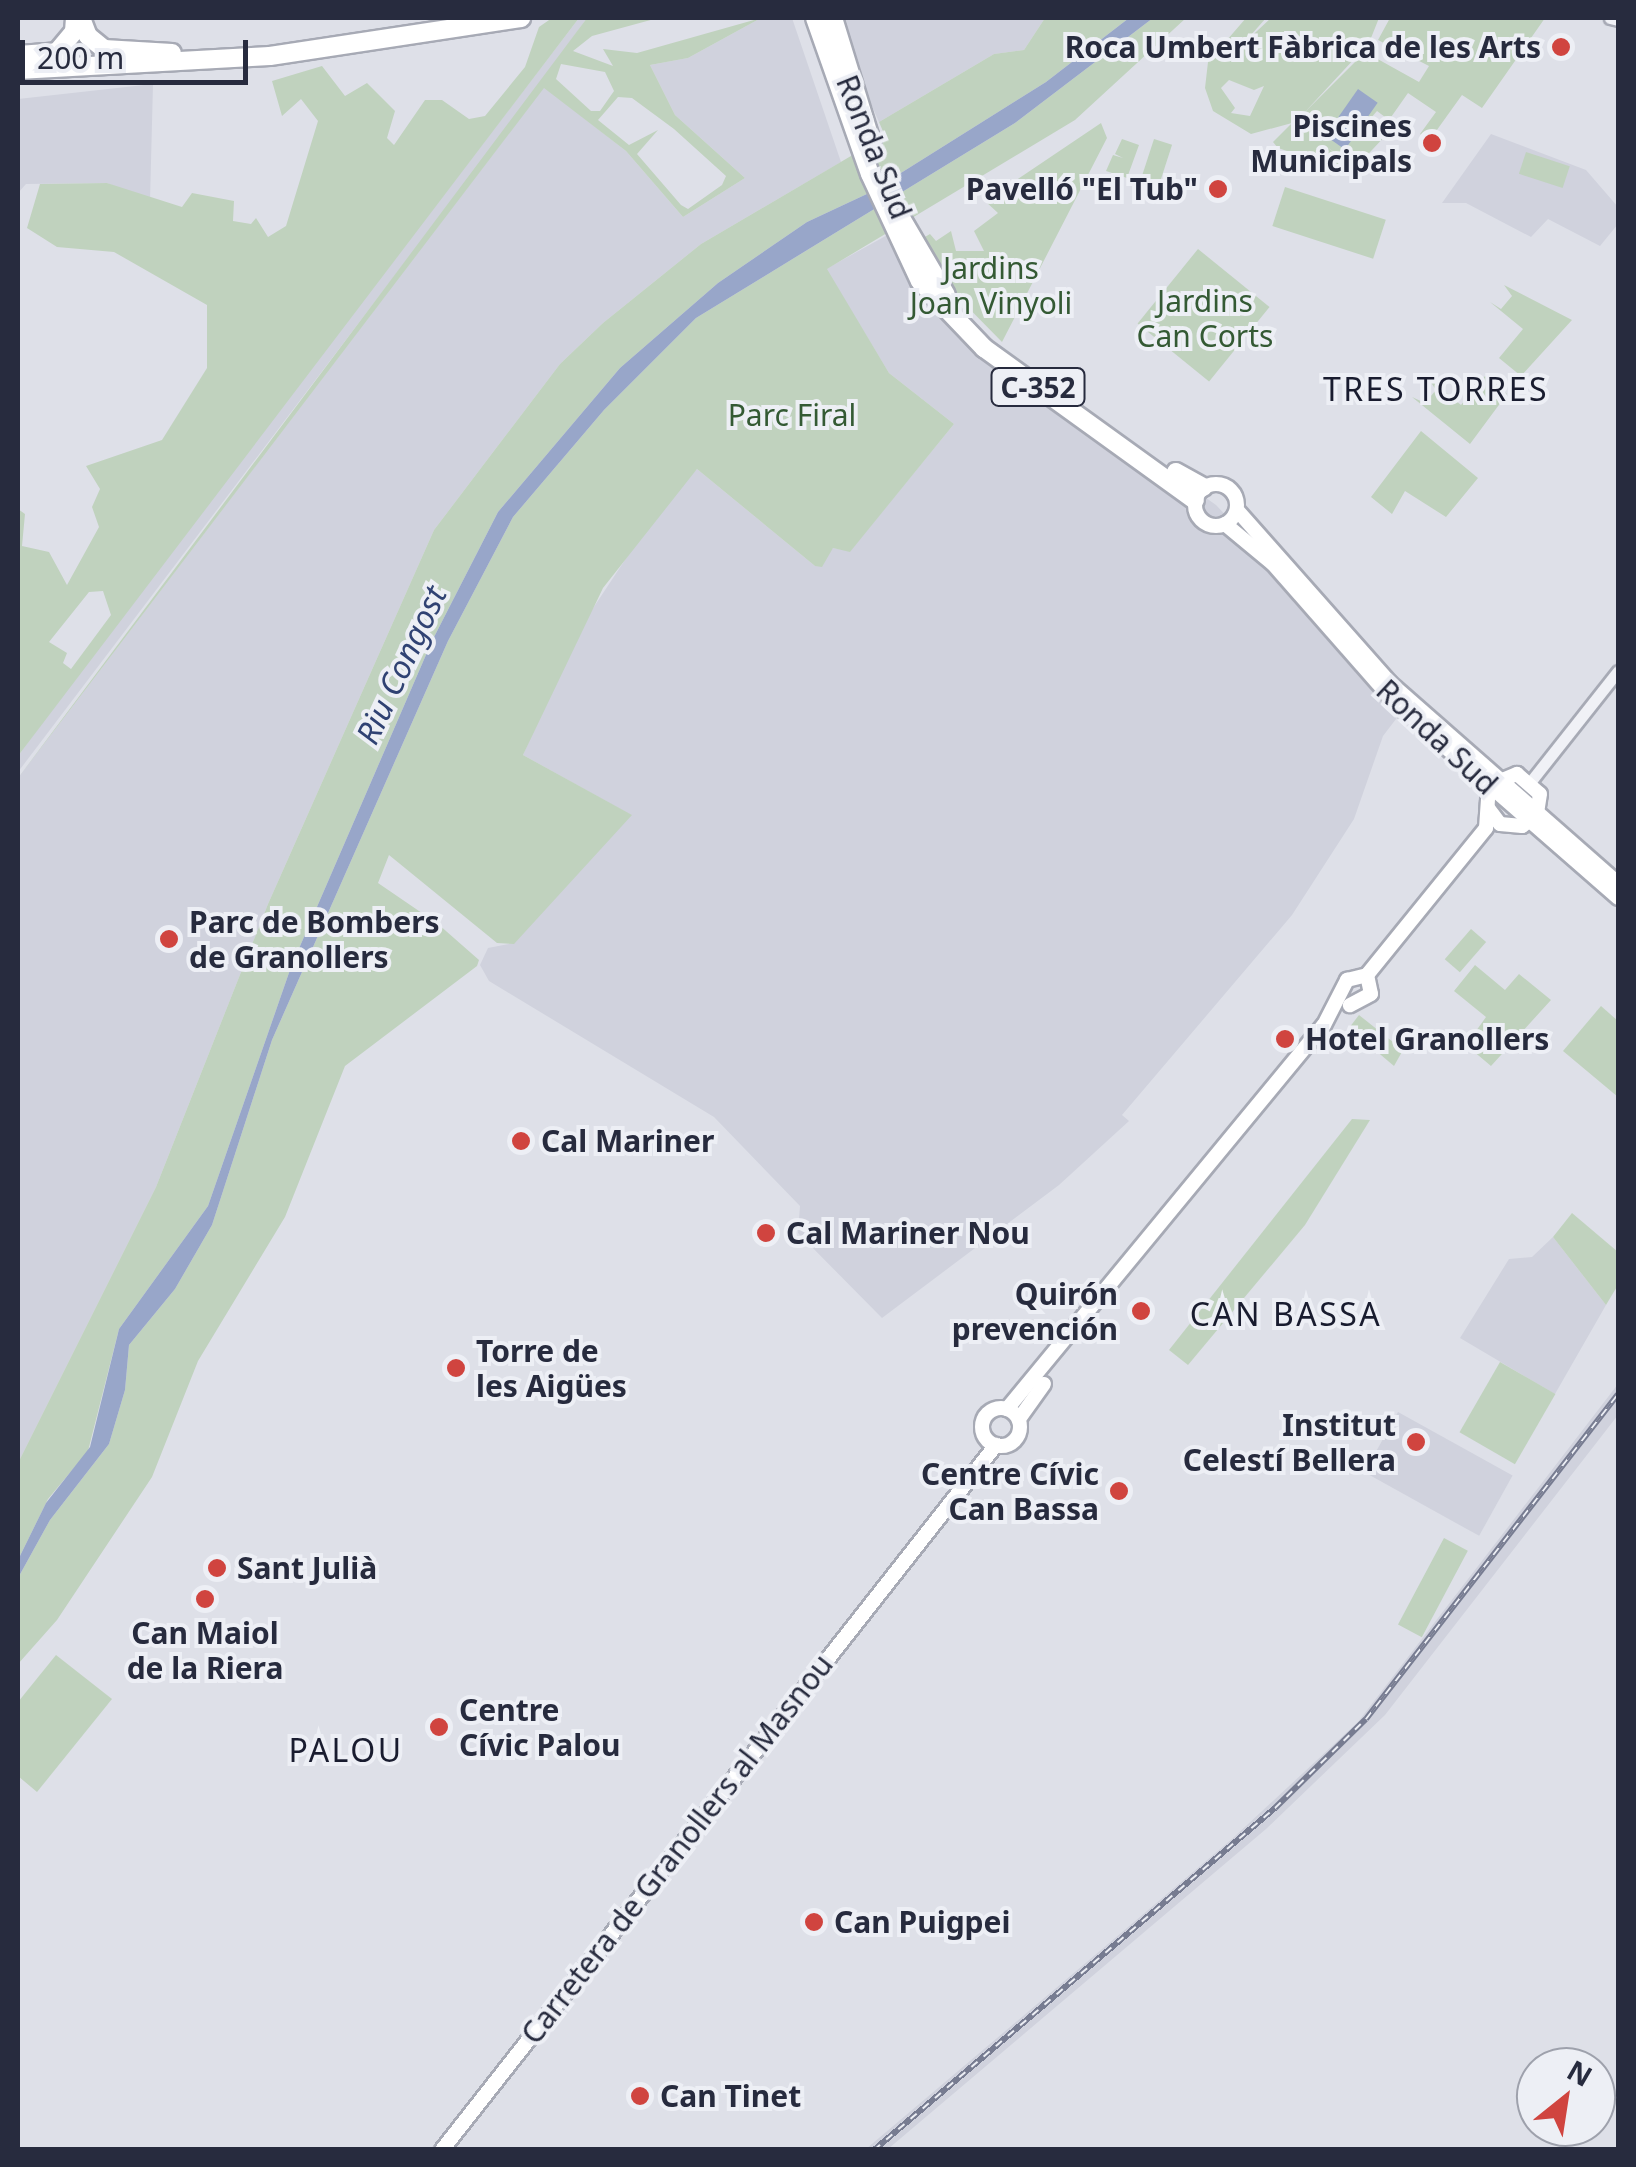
<!DOCTYPE html>
<html>
<head>
<meta charset="utf-8">
<style>
	body { margin:0 }
	#map { position:relative; width:1636px; height:2167px; overflow:hidden; background:#dee0e8; font-family:"Noto Sans",sans-serif }
	div>[style] { position:absolute }
	.built>* { inset:0; background:#d0d2dd; transform-origin:0 0 }
	.green>* { inset:0; background:#c0d2be; transform-origin:0 0 }
	.water>* { inset:0; background:#98a6c9; transform-origin:0 0 }
	.roads { filter:drop-shadow(2px 0 #a7aab5) drop-shadow(-2px 0 #a7aab5) drop-shadow(0 2px #a7aab5) drop-shadow(0 -2px #a7aab5) }
	.minor>* { height:11px; margin:-5.5px; padding:0 5.5px; transform-origin:5.5px; border-radius:5.5px; background:#f0f1f6 }
	.major>* { height:14px; margin:-7px; padding:0 7px; transform-origin:7px; border-radius:7px; background:#fff }
	.major>.ring { margin:-7px; padding:0; box-sizing:content-box; background:none; border:14px solid #fff; border-radius:50% }
	.highway>* { height:18px; margin:-9px; padding:0 9px; transform-origin:9px; border-radius:9px; background:#fff }
	.rail>* { height:6px; margin-top:-3px; transform-origin:0; background:repeating-linear-gradient(90deg,#edeff5 0 8px,#777c91 0 16px); box-sizing:border-box; border-block:2px solid #777c91 }
	.dots>* { width:28px; height:28px; translate:-50% -50%; box-sizing:border-box; border:5px solid #edeff5; border-radius:50% }
	span { translate:-50% -50%; white-space:nowrap; text-align:center; line-height:1.15; -webkit-text-stroke:8px #edeff5; paint-order:stroke }
	.shield-label span { padding:2px 8px; background:#edeff5; border:2px solid; border-radius:8px; -webkit-text-stroke-width:0 }
	.shield-label { font-size:28px; color:#272b3e; font-weight:700 }
	.poi-label { font-size:30px; color:#272b3e; font-weight:700 }
	.right { translate:-100% -50%; text-align:right }
	.left { translate:0 -50%; text-align:left }
	.street-label { font-size:30px; color:#272b3e }
	.park-label { font-size:30px; color:#345a34 }
	.neighbourhood-label { font-size:32px; color:#191c2f; letter-spacing:2.5px }
	.water-label { font-size:32px; color:#304273; font-style:italic }
	.frame { position:absolute; inset:0; border:20px solid #272b3e; pointer-events:none }
	.north { position:absolute; left:1516px; top:2047px; width:100px; height:100px; box-sizing:border-box; background:#edeff5; border:2px solid #9ea1ac; border-radius:50%; rotate:30deg; font-size:28px; font-weight:700; line-height:40px; text-align:center; color:#272b3e }
	.north::after { content:''; display:block; margin:auto; width:35px; height:45px; background:#d0443f; clip-path:polygon(50% 0,100% 100%,50% 72%,0 100%) }
	.scale { position:absolute; left:20px; top:40px; width:228px; height:45px; box-sizing:border-box; border:5px solid #272b3e; border-top:0; padding-left:12px; font-size:30px; line-height:35px; white-space:nowrap; color:#272b3e; -webkit-text-stroke:8px #edeff5; paint-order:stroke }
</style>
</head>
<body>
<div id="map">
	<div class="built">
		<div style="clip-path:polygon(579px 18px,587px 18px,540px 84px,18px 772px,18px 756px,78px 674px)"></div>
		<div style="clip-path:polygon(761px 18px,792px 18px,841px 162px,701px 244px,603px 323px,560px 364px,434px 530px,268px 904px,156px 1187px,18px 1463px,18px 778px,544px 87px,626px 151px,683px 217px,745px 178px,675px 115px,650px 65px,688px 58px)"></div>
		<div style="clip-path:polygon(833px 18px,1045px 18px,1024px 50px,994px 54px,879px 122px)"></div>
		<div style="clip-path:polygon(153px 84px,150px 201px,107px 183px,26px 184px,18px 193px,18px 99px)"></div>
		<div style="clip-path:polygon(1491px 134px,1586px 170px,1618px 207px,1618px 224px,1600px 246px,1548px 219px,1531px 237px,1466px 203px,1442px 203px)"></div>
		<div style="clip-path:polygon(900px 228px,921px 269px,976px 335px,1216px 505px,1406px 706px,1383px 736px,1354px 819px,1292px 915px,1122px 1115px,1129px 1121px,1059px 1185px,882px 1318px,798px 1233px,800px 1206px,714px 1117px,489px 981px,480px 965px,488px 948px,514px 943px,631px 815px,523px 755px,576px 634px,656px 513px,697px 469px,815px 566px,833px 548px,850px 551px,954px 424px,889px 373px,826px 269px)"></div>
		<div style="clip-path:polygon(1553px 1237px,1606px 1305px,1555px 1394px,1460px 1338px,1509px 1259px,1532px 1257px)"></div>
		<div style="clip-path:polygon(1618px 1384px,1618px 1415px,1385px 1715px,1266px 1829px,888px 2149px,866px 2149px,1232px 1839px,1358px 1722px)"></div>
		<div style="left:1398px;top:1412px;width:131px;height:69px;rotate:29deg"></div>
	</div>
	<div class="green">
		<div style="clip-path:polygon(evenodd,552px 18px,579px 18px,18px 756px,18px 509px,25px 514px,22px 546px,49px 552px,67px 585px,99px 527px,92px 507px,100px 489px,86px 466px,162px 440px,207px 368px,207px 305px,114px 252px,57px 247px,27px 228px,40px 184px,107px 183px,182px 207px,192px 193px,234px 201px,233px 221px,251px 224px,256px 218px,268px 237px,286px 226px,318px 121px,301px 99px,282px 116px,272px 81px,322px 66px,345px 96px,367px 83px,395px 111px,387px 138px,394px 145px,425px 100px,442px 100px,469px 119px,485px 116px,525px 67px,539px 27px,552px 18px,103px 591px,111px 615px,71px 669px,63px 663px,67px 653px,49px 642px,89px 592px,103px 591px)"></div>
		<div style="clip-path:polygon(evenodd,587px 18px,658px 18px,592px 36px,573px 51px,613px 66px,603px 49px,637px 53px,761px 18px,688px 58px,650px 65px,675px 115px,745px 178px,683px 217px,626px 151px,544px 88px,18px 778px,587px 18px,561px 64px,605px 72px,614px 91px,600px 111px,591px 111px,556px 79px,561px 64px,587px 18px,618px 97px,632px 98px,674px 129px,726px 176px,722px 185px,688px 209px,681px 205px,637px 154px,658px 130px,629px 145px,598px 120px,618px 97px)"></div>
		<div style="clip-path:polygon(1045px 18px,1129px 18px,1046px 82px,869px 193px,807px 222px,718px 283px,620px 368px,498px 512px,432px 641px,291px 967px,208px 1206px,119px 1329px,88px 1451px,48px 1499px,18px 1560px,18px 1463px,156px 1187px,268px 904px,434px 530px,560px 364px,603px 323px,701px 244px,885px 136px,879px 122px,994px 54px,1024px 50px)"></div>
		<div style="clip-path:polygon(1153px 18px,1186px 18px,1075px 120px,827px 269px,889px 373px,954px 424px,850px 552px,833px 548px,822px 567px,815px 566px,697px 469px,603px 588px,523px 755px,632px 815px,514px 944px,497px 943px,389px 855px,378px 883px,438px 924px,479px 960px,477px 966px,345px 1066px,285px 1217px,198px 1361px,152px 1477px,57px 1620px,18px 1664px,18px 1578px,50px 1520px,109px 1444px,125px 1390px,129px 1345px,175px 1289px,212px 1225px,272px 1040px,448px 641px,513px 517px,604px 410px,696px 318px,1015px 123px)"></div>
		<div style="clip-path:polygon(evenodd,1246px 18px,1266px 18px,1243px 44px,1271px 18px,1379px 18px,1369px 43px,1304px 113px,1365px 52px,1419px 82px,1429px 66px,1378px 40px,1390px 18px,1545px 18px,1482px 108px,1462px 95px,1429px 141px,1420px 134px,1436px 112px,1408px 93px,1389px 120px,1377px 111px,1370px 119px,1388px 133px,1356px 167px,1324px 145px,1346px 161px,1342px 168px,1319px 153px,1314px 160px,1278px 148px,1273px 142px,1292px 123px,1251px 134px,1213px 111px,1205px 88px,1208px 62px,1246px 18px,1229px 80px,1254px 90px,1264px 86px,1250px 116px,1231px 113px,1235px 108px,1221px 88px,1229px 80px)"></div>
		<div style="clip-path:polygon(1101px 123px,1107px 138px,1002px 342px,945px 284px,918px 241px,930px 234px,936px 241px,951px 231px,956px 251px,984px 251px,974px 231px,998px 213px,985px 201px)"></div>
		<div style="clip-path:polygon(1122px 139px,1139px 145px,1127px 178px,1106px 171px,1113px 155px,1123px 158px,1115px 154px)"></div>
		<div style="left:1154px;top:139px;width:19px;height:40px;rotate:18deg"></div>
		<div style="left:1526px;top:152px;width:46px;height:23px;rotate:18deg"></div>
		<div style="left:1285px;top:187px;width:106px;height:41px;rotate:18deg"></div>
		<div style="left:1198px;top:249px;width:92px;height:96px;rotate:39deg"></div>
		<div style="clip-path:polygon(1504px 285px,1572px 320px,1521px 376px,1499px 358px,1523px 329px,1490px 302px,1501px 309px,1512px 296px)"></div>
		<div style="clip-path:polygon(1485px 376px,1507px 394px,1470px 444px,1412px 397px,1425px 403px,1436px 390px,1428px 378px,1461px 405px)"></div>
		<div style="clip-path:polygon(1421px 431px,1478px 478px,1446px 517px,1405px 491px,1392px 514px,1371px 497px)"></div>
		<div style="left:1471px;top:929px;width:20px;height:40px;rotate:41deg"></div>
		<div style="clip-path:polygon(1475px 965px,1505px 990px,1519px 974px,1551px 1000px,1491px 1066px,1466px 1045px,1486px 1017px,1454px 991px)"></div>
		<div style="clip-path:polygon(1601px 1006px,1618px 1021px,1618px 1097px,1563px 1051px)"></div>
		<div style="clip-path:polygon(1359px 1015px,1403px 1050px,1394px 1066px,1349px 1028px)"></div>
		<div style="clip-path:polygon(1352px 1119px,1370px 1120px,1305px 1225px,1188px 1365px,1169px 1350px)"></div>
		<div style="clip-path:polygon(1572px 1213px,1618px 1252px,1618px 1285px,1606px 1305px,1553px 1237px)"></div>
		<div style="left:1500px;top:1362px;width:64px;height:81px;rotate:30deg"></div>
		<div style="left:1444px;top:1538px;width:27px;height:98px;rotate:28deg"></div>
		<div style="clip-path:polygon(56px 1655px,112px 1699px,37px 1792px,18px 1776px,18px 1702px)"></div>
	</div>
	<div class="water">
		<div style="clip-path:polygon(1129px 18px,1153px 18px,1015px 123px,696px 318px,604px 410px,513px 517px,448px 641px,272px 1040px,212px 1225px,175px 1289px,129px 1345px,125px 1390px,109px 1444px,50px 1520px,18px 1578px,18px 1560px,46px 1503px,90px 1447px,119px 1329px,208px 1206px,291px 967px,432px 641px,498px 512px,620px 368px,718px 283px,807px 222px,869px 193px,1046px 82px)"></div>
		<div style="left:1358px;top:89px;width:24px;height:57px;rotate:35deg"></div>
	</div>
	<div class="roads">
		<div class="minor">
			<div style="left:1610px;top:18px;width:8px;rotate:14deg"></div>
			<div style="left:1531px;top:781px;width:140px;rotate:-51.7deg"></div>
		</div>
		<div class="major">
			<div class="ring" style="left:1195px;top:484px;width:28px;height:28px"></div>
			<div style="left:1237px;top:510px;width:231px;rotate:48.5deg"></div>
			<div style="left:1390px;top:683px;width:303px;rotate:41.3deg"></div>
			<div style="left:1225px;top:524px;width:62px;rotate:39.8deg"></div>
			<div style="left:1273px;top:564px;width:186px;rotate:48.7deg"></div>
			<div style="left:1396px;top:704px;width:295px;rotate:41.1deg"></div>
			<div style="left:1367px;top:975px;width:189px;rotate:-51deg"></div>
			<div style="left:1486px;top:828px;width:32px;rotate:-86deg"></div>
			<div style="left:1488px;top:796px;width:13px;rotate:-67deg"></div>
			<div style="left:1493px;top:784px;width:26px;rotate:-23deg"></div>
			<div style="left:1517px;top:774px;width:30px;rotate:41deg"></div>
			<div style="left:1540px;top:794px;width:20px;rotate:99deg"></div>
			<div style="left:1537px;top:814px;width:19px;rotate:141deg"></div>
			<div style="left:1522px;top:826px;width:22px;rotate:-175deg"></div>
			<div style="left:1500px;top:824px;width:20px;rotate:-127deg"></div>
			<div class="ring" style="left:982px;top:1408px;width:24px;height:24px"></div>
			<div style="left:1007px;top:1409px;width:498px;rotate:-50.5deg"></div>
			<div style="left:1324px;top:1025px;width:51px;rotate:-62.9deg"></div>
			<div style="left:1347px;top:980px;width:21px;rotate:-14deg"></div>
			<div style="left:1367px;top:975px;width:19px;rotate:78deg"></div>
			<div style="left:1371px;top:994px;width:24px;rotate:152deg"></div>
			<div style="left:1019px;top:1419px;width:43px;rotate:-54.5deg"></div>
			<div style="left:442px;top:2150px;width:897px;rotate:-51.84deg"></div>
		</div>
		<div class="highway">
			<div style="left:81px;top:18px;width:19px;rotate:69deg"></div>
			<div style="left:88px;top:36px;width:21px;rotate:39deg"></div>
			<div style="left:104px;top:49px;width:68px;rotate:3.4deg"></div>
			<div style="left:815px;top:18px;width:165px;rotate:70.6deg"></div>
			<div style="left:870px;top:174px;width:118px;rotate:65deg"></div>
			<div style="left:920px;top:281px;width:93px;rotate:46.3deg"></div>
			<div style="left:984px;top:348px;width:260px;rotate:35.8deg"></div>
			<div style="left:833px;top:18px;width:133px;rotate:72.9deg"></div>
			<div style="left:18px;top:55px;width:39px;rotate:-4deg"></div>
			<div style="left:57px;top:52px;width:26px;rotate:-50deg"></div>
			<div style="left:74px;top:32px;width:14px;rotate:-86deg"></div>
			<div style="left:18px;top:70px;width:252px;rotate:-3.2deg"></div>
			<div style="left:270px;top:56px;width:254px;rotate:-8.6deg"></div>
			<div style="left:901px;top:218px;width:89px;rotate:59.7deg"></div>
			<div style="left:1176px;top:472px;width:31px;rotate:29deg"></div>
		</div>
	</div>
	<div class="rail">
		<div style="left:874px;top:2150px;width:527px;rotate:-40.46deg"></div>
		<div style="left:1275px;top:1808px;width:127px;rotate:-44.4deg"></div>
		<div style="left:1366px;top:1719px;width:411px;rotate:-52.2deg"></div>
	</div>
	<div class="dots">
		<div style="left:1561px;top:47px;background:#d0443f"></div>
		<div style="left:1432px;top:143px;background:#d0443f"></div>
		<div style="left:1218px;top:189px;background:#d0443f"></div>
		<div style="left:169px;top:939px;background:#d0443f"></div>
		<div style="left:1285px;top:1039px;background:#d0443f"></div>
		<div style="left:521px;top:1141px;background:#d0443f"></div>
		<div style="left:766px;top:1233px;background:#d0443f"></div>
		<div style="left:1141px;top:1311px;background:#d0443f"></div>
		<div style="left:456px;top:1368px;background:#d0443f"></div>
		<div style="left:1416px;top:1442px;background:#d0443f"></div>
		<div style="left:1119px;top:1491px;background:#d0443f"></div>
		<div style="left:217px;top:1568px;background:#d0443f"></div>
		<div style="left:205px;top:1599px;background:#d0443f"></div>
		<div style="left:439px;top:1727px;background:#d0443f"></div>
		<div style="left:814px;top:1922px;background:#d0443f"></div>
		<div style="left:640px;top:2096px;background:#d0443f"></div>
	</div>
	<div class="shield-label">
		<span style="left:1038px;top:387px">C-352</span>
	</div>
	<div class="poi-label">
		<span class="right" style="left:1541px;top:47px">Roca Umbert Fàbrica de les Arts</span>
		<span class="right" style="left:1412px;top:143px">Piscines<br>Municipals</span>
		<span class="right" style="left:1198px;top:189px">Pavelló "El Tub"</span>
		<span class="left" style="left:189px;top:939px">Parc de Bombers<br>de Granollers</span>
		<span class="left" style="left:1305px;top:1039px">Hotel Granollers</span>
		<span class="left" style="left:541px;top:1141px">Cal Mariner</span>
		<span class="left" style="left:786px;top:1233px">Cal Mariner Nou</span>
		<span class="right" style="left:1118px;top:1311px">Quirón<br>prevención</span>
		<span class="left" style="left:476px;top:1368px">Torre de<br>les Aigües</span>
		<span class="right" style="left:1396px;top:1442px">Institut<br>Celestí Bellera</span>
		<span class="right" style="left:1099px;top:1491px">Centre Cívic<br>Can Bassa</span>
		<span class="left" style="left:237px;top:1568px">Sant Julià</span>
		<span style="left:205px;top:1650px">Can Maiol<br>de la Riera</span>
		<span class="left" style="left:459px;top:1727px">Centre<br>Cívic Palou</span>
		<span class="left" style="left:834px;top:1922px">Can Puigpei</span>
		<span class="left" style="left:660px;top:2096px">Can Tinet</span>
	</div>
	<div class="street-label">
		<span style="left:874px;top:147px;rotate:68deg">Ronda Sud</span>
		<span style="left:1437px;top:737px;rotate:43deg">Ronda Sud</span>
		<span style="left:677px;top:1849px;rotate:-52deg">Carretera de Granollers al Masnou</span>
	</div>
	<div class="park-label">
		<span style="left:991px;top:285px">Jardins<br>Joan Vinyoli</span>
		<span style="left:1205px;top:318px">Jardins<br>Can Corts</span>
		<span style="left:792px;top:415px">Parc Firal</span>
	</div>
	<div class="neighbourhood-label">
		<span style="left:1436px;top:389px">TRES TORRES</span>
		<span style="left:1286px;top:1314px">CAN BASSA</span>
		<span style="left:346px;top:1750px">PALOU</span>
	</div>
	<div class="water-label">
		<span style="left:401px;top:665px;rotate:-65deg">Riu Congost</span>
	</div>
	<div class="frame"></div>
	<div class="north">N</div>
	<div class="scale">200 m</div>
</div>
</body>
</html>
